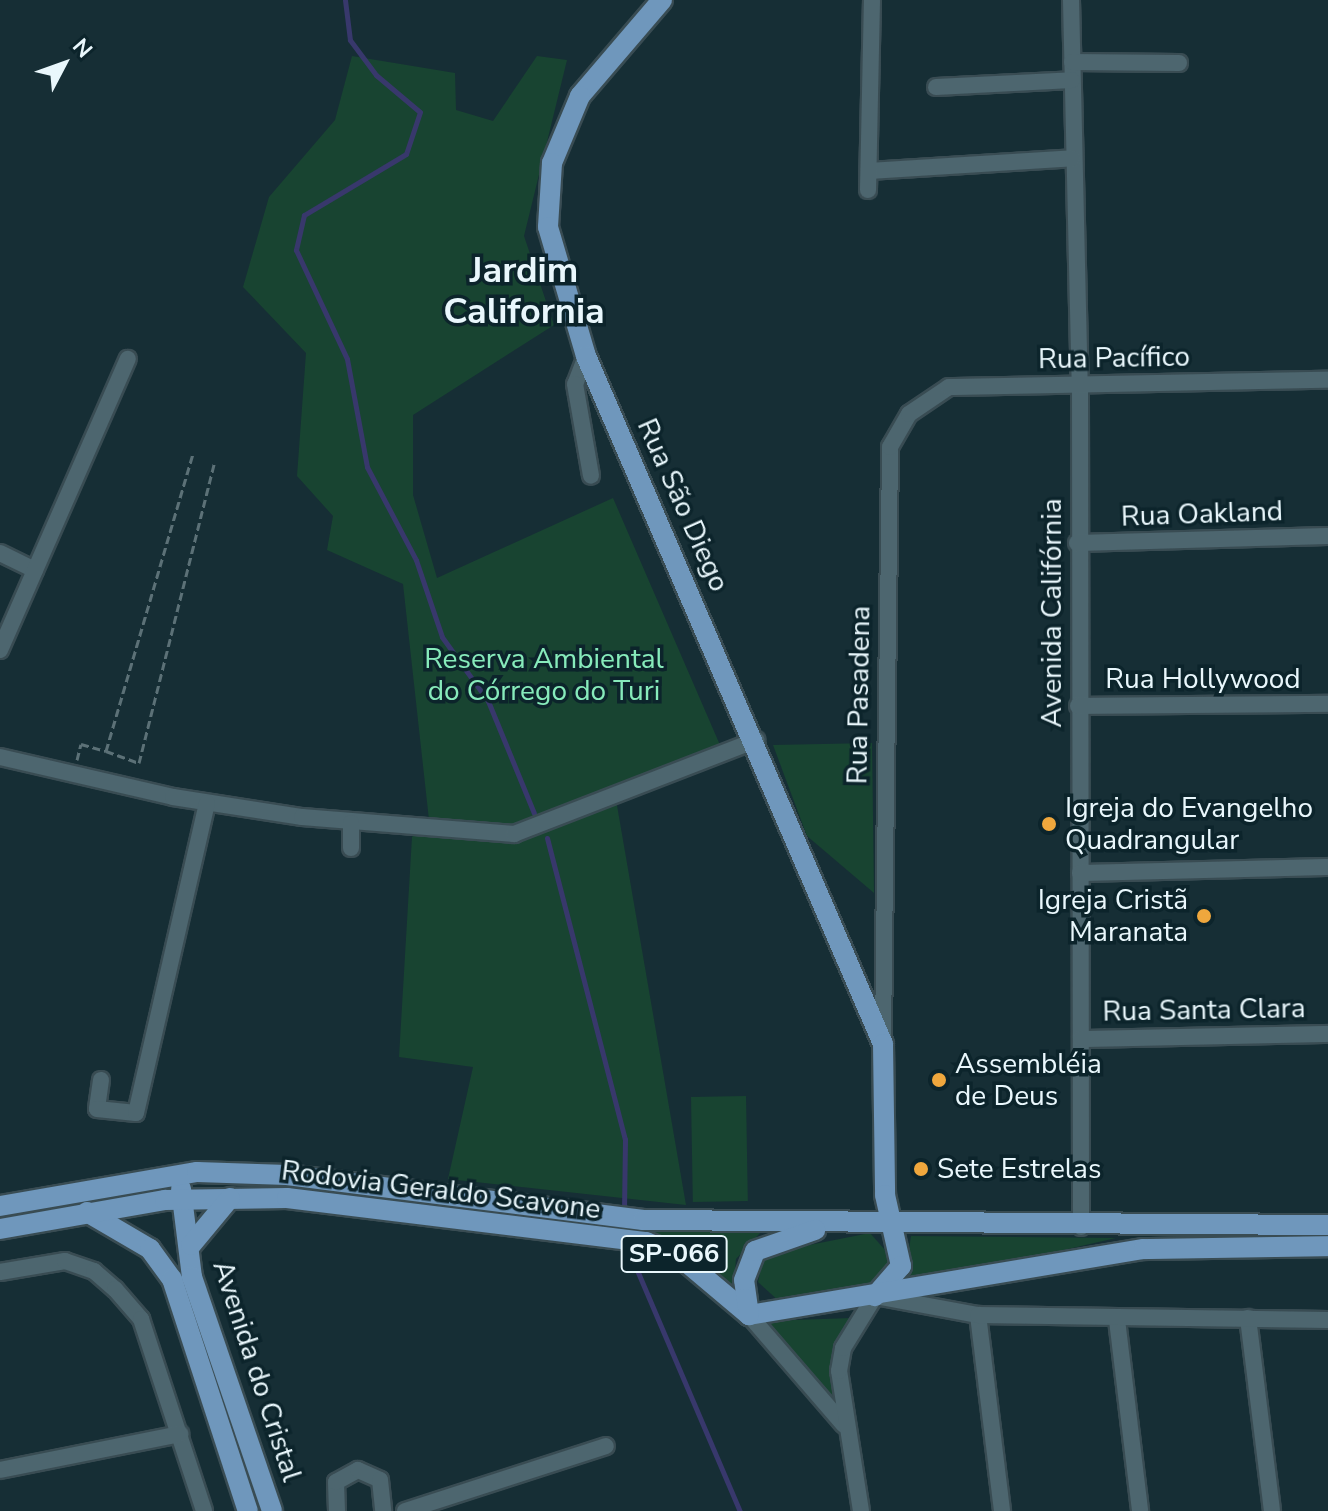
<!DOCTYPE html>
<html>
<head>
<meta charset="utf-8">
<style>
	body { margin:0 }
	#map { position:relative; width:1328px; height:1511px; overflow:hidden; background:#162e35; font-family:"Nunito Sans",sans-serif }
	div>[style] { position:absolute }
	.green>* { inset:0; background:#184431; transform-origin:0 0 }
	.stream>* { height:5px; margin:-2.5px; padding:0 2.5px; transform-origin:2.5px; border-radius:2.5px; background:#38386c }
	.path>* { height:3px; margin-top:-1.5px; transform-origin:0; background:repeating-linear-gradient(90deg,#5c7177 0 8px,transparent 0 12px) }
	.roads { filter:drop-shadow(2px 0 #394c53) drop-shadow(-2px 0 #394c53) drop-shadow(0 2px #394c53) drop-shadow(0 -2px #394c53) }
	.minor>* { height:16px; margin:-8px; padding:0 8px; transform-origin:8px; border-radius:8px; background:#4d666f }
	.major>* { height:20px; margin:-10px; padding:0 10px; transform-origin:10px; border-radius:10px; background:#6f97bc }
	.dots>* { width:22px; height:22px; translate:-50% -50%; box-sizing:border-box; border:4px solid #0c242b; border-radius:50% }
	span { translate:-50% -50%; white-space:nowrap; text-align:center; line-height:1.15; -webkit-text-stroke:7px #0c242b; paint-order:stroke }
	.shield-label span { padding:2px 6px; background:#0c242b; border:2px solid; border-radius:6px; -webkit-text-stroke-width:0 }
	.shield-label { font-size:26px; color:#e9f7fc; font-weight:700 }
	.street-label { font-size:28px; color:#e9f7fc }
	.park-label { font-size:28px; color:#87ebbb }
	.poi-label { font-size:28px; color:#e9f7fc }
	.left { translate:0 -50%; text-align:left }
	.right { translate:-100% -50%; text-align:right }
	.district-label { font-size:36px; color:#e9f7fc; font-weight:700 }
	.north { position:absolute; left:24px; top:24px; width:80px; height:80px; -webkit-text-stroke:6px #0c242b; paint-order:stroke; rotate:49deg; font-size:22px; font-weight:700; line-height:32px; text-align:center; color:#e9f7fc }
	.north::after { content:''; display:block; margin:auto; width:28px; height:36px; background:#e9f7fc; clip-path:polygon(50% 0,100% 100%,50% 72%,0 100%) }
</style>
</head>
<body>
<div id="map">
	<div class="green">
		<div style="clip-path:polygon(352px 56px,455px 73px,456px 110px,493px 121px,537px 56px,567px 60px,524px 236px,554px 325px,413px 415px,413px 495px,437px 578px,613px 498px,720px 745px,614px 788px,686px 1205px,448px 1179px,473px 1067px,399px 1057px,412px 837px,429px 820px,403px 584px,327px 550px,333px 516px,297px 476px,306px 353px,243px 287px,269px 197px,335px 120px)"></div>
		<div style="clip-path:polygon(872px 743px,874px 893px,807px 836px,773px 745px)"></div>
		<div style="left:746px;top:1096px;width:105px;height:55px;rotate:89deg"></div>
		<div style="clip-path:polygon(622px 1228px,761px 1232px,736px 1259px,733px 1295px,642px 1232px)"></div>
		<div style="clip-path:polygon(870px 1233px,893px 1259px,881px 1282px,780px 1302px,758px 1282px,764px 1254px)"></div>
		<div style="clip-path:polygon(911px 1236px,1116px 1238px,903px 1287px)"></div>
		<div style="clip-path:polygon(852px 1318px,832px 1362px,834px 1402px,766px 1321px)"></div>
	</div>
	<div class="stream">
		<div style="left:345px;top:0;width:40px;rotate:82.9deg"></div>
		<div style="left:350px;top:40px;width:44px;rotate:53.4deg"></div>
		<div style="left:376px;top:75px;width:57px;rotate:40.1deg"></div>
		<div style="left:420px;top:112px;width:44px;rotate:108.4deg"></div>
		<div style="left:406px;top:154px;width:119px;rotate:149.1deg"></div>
		<div style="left:304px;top:215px;width:36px;rotate:103deg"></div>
		<div style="left:296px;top:250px;width:120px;rotate:64.9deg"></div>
		<div style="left:347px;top:359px;width:110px;rotate:79.5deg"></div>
		<div style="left:367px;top:467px;width:105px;rotate:62.2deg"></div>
		<div style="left:416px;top:560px;width:81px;rotate:71.3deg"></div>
		<div style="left:442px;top:637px;width:79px;rotate:54.3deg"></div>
		<div style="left:488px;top:701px;width:121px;rotate:67.7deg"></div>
		<div style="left:547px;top:838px;width:311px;rotate:75.5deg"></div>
		<div style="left:625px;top:1139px;width:69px;rotate:90.8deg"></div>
		<div style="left:628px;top:1249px;width:285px;rotate:66.9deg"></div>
	</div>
	<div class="path">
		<div style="left:106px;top:751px;width:35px;rotate:20deg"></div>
		<div style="left:139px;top:763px;width:311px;rotate:-75.9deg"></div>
		<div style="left:77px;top:760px;width:16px;rotate:-76deg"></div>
		<div style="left:81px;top:744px;width:26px;rotate:16deg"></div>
		<div style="left:106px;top:751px;width:310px;rotate:-73.7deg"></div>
	</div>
	<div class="roads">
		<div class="minor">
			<div style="left:1071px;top:0;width:385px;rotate:88.7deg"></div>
			<div style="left:1080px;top:385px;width:842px;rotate:89.93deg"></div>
			<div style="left:1072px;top:62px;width:107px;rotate:0.5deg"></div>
			<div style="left:936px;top:87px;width:136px;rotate:-2.9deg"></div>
			<div style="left:869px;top:171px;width:204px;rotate:-3.6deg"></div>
			<div style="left:868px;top:190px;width:190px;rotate:-88.8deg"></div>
			<div style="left:586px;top:356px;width:30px;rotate:111deg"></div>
			<div style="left:575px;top:384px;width:93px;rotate:80.1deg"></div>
			<div style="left:1077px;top:543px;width:251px;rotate:-1.6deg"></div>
			<div style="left:0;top:553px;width:39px;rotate:26deg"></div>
			<div style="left:0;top:650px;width:318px;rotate:-66.3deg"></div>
			<div style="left:1078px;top:706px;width:250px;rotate:-0.5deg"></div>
			<div style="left:0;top:757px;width:178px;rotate:13deg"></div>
			<div style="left:173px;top:797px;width:131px;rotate:8.8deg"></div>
			<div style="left:302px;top:817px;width:213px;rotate:4.6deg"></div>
			<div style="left:514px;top:834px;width:260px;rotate:-21.2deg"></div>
			<div style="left:351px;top:848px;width:25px;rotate:-90deg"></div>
			<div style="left:1080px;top:873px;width:248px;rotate:-1.4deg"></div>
			<div style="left:883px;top:1039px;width:592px;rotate:-89.32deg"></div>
			<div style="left:890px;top:447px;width:38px;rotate:-60deg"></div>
			<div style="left:909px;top:414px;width:48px;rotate:-34deg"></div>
			<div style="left:949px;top:387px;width:379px;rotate:-1.1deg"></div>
			<div style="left:1081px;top:1039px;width:247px;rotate:-1.2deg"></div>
			<div style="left:101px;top:1080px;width:29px;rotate:98deg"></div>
			<div style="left:97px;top:1109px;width:39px;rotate:6deg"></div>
			<div style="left:136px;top:1113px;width:318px;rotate:-77.1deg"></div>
			<div style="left:0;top:1272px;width:66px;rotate:-9.6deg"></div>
			<div style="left:65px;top:1261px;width:31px;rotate:19deg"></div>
			<div style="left:94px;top:1271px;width:28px;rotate:41deg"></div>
			<div style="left:115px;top:1289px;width:40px;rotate:49deg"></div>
			<div style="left:141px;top:1319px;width:202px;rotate:71.8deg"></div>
			<div style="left:749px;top:1315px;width:145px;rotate:49.2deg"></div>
			<div style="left:978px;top:1315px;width:197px;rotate:83deg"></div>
			<div style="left:1248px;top:1318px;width:194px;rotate:82.9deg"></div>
			<div style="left:1117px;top:1320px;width:192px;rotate:83.1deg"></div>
			<div style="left:0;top:1470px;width:184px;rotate:-11.3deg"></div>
			<div style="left:337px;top:1511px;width:29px;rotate:-92deg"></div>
			<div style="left:336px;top:1482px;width:25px;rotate:-29deg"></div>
			<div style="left:358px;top:1470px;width:24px;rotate:24deg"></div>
			<div style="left:380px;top:1480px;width:31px;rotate:84deg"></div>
			<div style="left:405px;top:1511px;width:211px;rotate:-17.9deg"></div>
			<div style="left:861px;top:1511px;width:142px;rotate:-98.9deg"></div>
			<div style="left:839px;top:1371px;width:23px;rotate:-80deg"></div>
			<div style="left:843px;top:1348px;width:61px;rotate:-58.4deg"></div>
			<div style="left:875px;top:1296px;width:105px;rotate:10.5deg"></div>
			<div style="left:978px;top:1315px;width:350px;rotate:0.8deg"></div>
		</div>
		<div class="major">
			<div style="left:662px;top:0;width:126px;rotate:130.5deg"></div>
			<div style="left:580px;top:96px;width:73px;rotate:112.7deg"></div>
			<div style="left:552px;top:163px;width:64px;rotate:93.6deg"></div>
			<div style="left:548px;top:227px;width:134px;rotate:73.6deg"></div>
			<div style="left:586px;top:356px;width:749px;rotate:66.65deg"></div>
			<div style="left:883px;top:1044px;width:151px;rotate:89.2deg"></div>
			<div style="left:885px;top:1195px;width:73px;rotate:77.3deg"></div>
			<div style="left:901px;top:1266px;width:40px;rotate:131deg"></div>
			<div style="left:181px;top:1189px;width:89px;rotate:82.9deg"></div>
			<div style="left:192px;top:1277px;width:247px;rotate:71.1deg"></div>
			<div style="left:0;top:1206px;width:200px;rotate:-9.8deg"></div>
			<div style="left:197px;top:1172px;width:90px;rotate:1.9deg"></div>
			<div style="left:287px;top:1175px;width:359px;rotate:7.2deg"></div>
			<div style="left:643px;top:1220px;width:685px;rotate:0.42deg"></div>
			<div style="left:87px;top:1212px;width:73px;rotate:30.4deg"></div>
			<div style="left:150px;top:1249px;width:37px;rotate:54deg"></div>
			<div style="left:172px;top:1279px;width:244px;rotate:71.9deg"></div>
			<div style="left:0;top:1229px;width:168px;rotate:-10deg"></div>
			<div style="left:165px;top:1200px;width:122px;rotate:-0.9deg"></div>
			<div style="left:287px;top:1198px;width:362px;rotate:7deg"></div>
			<div style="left:646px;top:1242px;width:36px;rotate:23deg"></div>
			<div style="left:679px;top:1256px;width:92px;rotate:40.1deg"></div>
			<div style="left:749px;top:1315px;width:400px;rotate:-9.5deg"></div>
			<div style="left:1144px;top:1249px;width:184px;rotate:-0.9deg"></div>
			<div style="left:191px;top:1245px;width:61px;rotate:-50.3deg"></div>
			<div style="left:749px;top:1315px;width:35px;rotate:-98deg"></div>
			<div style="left:744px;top:1280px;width:31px;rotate:-69deg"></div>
			<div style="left:755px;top:1251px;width:64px;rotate:-19.3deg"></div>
		</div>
	</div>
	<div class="dots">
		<div style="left:1049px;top:824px;background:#efa73d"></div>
		<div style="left:1204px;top:916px;background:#efa73d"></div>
		<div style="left:939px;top:1080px;background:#efa73d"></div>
		<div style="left:921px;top:1169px;background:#efa73d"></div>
	</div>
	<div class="shield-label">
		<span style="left:674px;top:1254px">SP-066</span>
	</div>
	<div class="street-label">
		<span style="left:1114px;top:358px;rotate:-1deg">Rua Pacífico</span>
		<span style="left:683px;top:505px;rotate:66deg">Rua São Diego</span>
		<span style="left:1202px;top:514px;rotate:-2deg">Rua Oakland</span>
		<span style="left:1052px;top:613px;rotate:-90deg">Avenida Califórnia</span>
		<span style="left:1203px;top:679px">Rua Hollywood</span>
		<span style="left:859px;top:695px;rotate:-89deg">Rua Pasadena</span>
		<span style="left:1204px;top:1010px;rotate:-1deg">Rua Santa Clara</span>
		<span style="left:441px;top:1190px;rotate:7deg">Rodovia Geraldo Scavone</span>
		<span style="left:257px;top:1371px;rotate:72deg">Avenida do Cristal</span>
	</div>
	<div class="park-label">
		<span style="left:544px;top:675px">Reserva Ambiental<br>do Córrego do Turi</span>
	</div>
	<div class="poi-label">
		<span class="left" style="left:1065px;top:824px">Igreja do Evangelho<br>Quadrangular</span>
		<span class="right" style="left:1188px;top:916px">Igreja Cristã<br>Maranata</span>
		<span class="left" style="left:955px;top:1080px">Assembléia<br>de Deus</span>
		<span class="left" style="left:937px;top:1169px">Sete Estrelas</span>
	</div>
	<div class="district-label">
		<span style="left:524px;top:291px">Jardim<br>California</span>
	</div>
	<div class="north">N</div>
</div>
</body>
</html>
